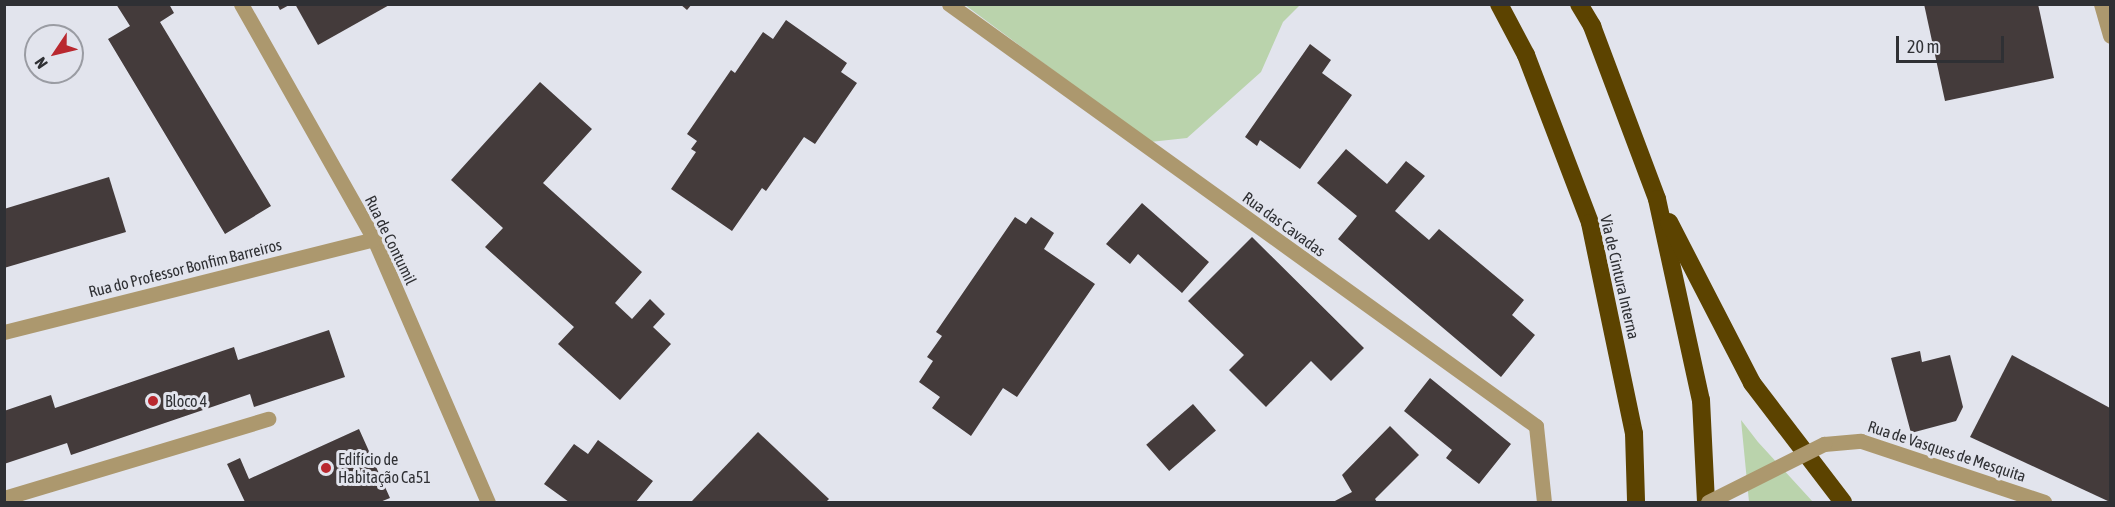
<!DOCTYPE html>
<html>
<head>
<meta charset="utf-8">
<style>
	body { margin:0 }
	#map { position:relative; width:2115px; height:507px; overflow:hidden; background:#e2e4ed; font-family:"Asap Condensed",sans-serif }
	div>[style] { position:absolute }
	.green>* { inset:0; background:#bad3ac }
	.building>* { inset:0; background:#443b3b; transform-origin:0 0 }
	.street>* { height:15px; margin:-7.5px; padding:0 7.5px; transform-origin:7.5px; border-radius:7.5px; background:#ac986e }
	.highway>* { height:18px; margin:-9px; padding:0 9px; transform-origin:9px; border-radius:9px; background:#5c4300 }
	.street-bridge>* { height:15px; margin:-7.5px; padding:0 7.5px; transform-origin:7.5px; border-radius:7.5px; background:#ac986e }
	.dots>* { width:16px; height:16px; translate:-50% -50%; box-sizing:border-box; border:3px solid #e2e4ed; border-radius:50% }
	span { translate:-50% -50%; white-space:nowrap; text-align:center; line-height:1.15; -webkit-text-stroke:6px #e2e4ed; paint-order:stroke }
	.street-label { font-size:16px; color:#2f3034 }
	.poi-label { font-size:16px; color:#2f3034 }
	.left { translate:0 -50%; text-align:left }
	.frame { position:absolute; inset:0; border:6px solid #2f3034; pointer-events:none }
	.north { position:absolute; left:24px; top:24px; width:60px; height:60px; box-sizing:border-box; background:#e2e4ed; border:2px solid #9a9ca3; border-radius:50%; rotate:235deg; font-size:16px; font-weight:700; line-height:24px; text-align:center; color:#2f3034 }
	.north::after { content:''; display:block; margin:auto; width:21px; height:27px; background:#b9282f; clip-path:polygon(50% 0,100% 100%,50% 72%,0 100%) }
	.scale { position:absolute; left:1896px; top:36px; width:108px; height:27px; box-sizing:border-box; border:3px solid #2f3034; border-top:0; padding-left:8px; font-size:18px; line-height:21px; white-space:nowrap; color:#2f3034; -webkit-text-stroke:4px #e2e4ed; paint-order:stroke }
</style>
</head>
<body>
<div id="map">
	<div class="green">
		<div style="clip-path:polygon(965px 5px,1300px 5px,1283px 22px,1261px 72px,1187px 138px,1150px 142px)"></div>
		<div style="clip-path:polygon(1741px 420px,1758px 442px,1813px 502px,1749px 502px)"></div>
	</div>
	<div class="building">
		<div style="clip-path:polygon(116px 4px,169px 4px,174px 13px,160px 22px,271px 206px,225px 234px,108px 39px,130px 26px)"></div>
		<div style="clip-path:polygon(277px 4px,291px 4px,280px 10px)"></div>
		<div style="clip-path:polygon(295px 4px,391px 4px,318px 45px)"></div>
		<div style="clip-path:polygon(680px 4px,692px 4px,687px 10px)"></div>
		<div style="clip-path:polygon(1924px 4px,2038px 4px,2054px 78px,1945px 101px)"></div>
		<div style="clip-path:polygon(786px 20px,847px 63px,841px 72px,857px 83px,815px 144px,804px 137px,766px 191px,762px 188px,732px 231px,671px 189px,696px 152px,691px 149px,697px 141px,687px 134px,731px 70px,735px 73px,763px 32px,773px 39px)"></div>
		<div style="clip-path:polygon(1310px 44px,1331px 60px,1322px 73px,1352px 95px,1300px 169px,1260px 140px,1257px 146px,1245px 137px)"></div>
		<div style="clip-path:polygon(540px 82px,592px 129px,543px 183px,642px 272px,615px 303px,632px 319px,650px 299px,665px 314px,653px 327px,671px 344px,620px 400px,558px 344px,574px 327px,485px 247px,503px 228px,451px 180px)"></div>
		<div style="clip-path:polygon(1346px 149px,1387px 184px,1406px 161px,1425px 176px,1395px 211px,1429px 240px,1439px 229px,1524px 300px,1512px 315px,1535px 335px,1501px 377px,1338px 239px,1357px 216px,1317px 183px)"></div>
		<div style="clip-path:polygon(109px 177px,126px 232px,4px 268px,4px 209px)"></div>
		<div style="clip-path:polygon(1142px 203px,1209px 262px,1182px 293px,1138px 254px,1130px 264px,1106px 244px)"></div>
		<div style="clip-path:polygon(1015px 217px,1026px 224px,1031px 217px,1054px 233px,1044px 249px,1095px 284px,1017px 397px,1003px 388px,971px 436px,932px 408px,940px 397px,919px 382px,933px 361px,927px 357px,942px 336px,936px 332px)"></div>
		<div style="clip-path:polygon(1252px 237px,1364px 348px,1331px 381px,1311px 361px,1266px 407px,1229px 370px,1244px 355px,1188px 301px)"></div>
		<div style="clip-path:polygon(329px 330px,345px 377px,254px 407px,250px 394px,71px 455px,67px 443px,4px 464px,4px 411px,51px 395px,55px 408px,234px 347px,238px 360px)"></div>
		<div style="clip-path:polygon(1920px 351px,1922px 362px,1950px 355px,1963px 407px,1956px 421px,1911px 433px,1891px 358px)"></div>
		<div style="clip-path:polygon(2012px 355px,2110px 408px,2110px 502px,1970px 437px)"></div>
		<div style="clip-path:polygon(1430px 378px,1511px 444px,1479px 484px,1446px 458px,1452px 450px,1404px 411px)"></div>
		<div style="left:1193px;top:404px;width:35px;height:62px;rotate:49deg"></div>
		<div style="clip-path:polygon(1390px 426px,1419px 455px,1375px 499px,1377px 502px,1333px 502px,1352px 492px,1342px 475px)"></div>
		<div style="clip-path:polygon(359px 429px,390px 498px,380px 502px,245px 502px,227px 464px,240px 458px,249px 479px)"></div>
		<div style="clip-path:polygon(758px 432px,829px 499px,826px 502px,691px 502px)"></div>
		<div style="clip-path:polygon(598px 440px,653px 481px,636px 502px,569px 502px,544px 484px,574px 444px,588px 454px)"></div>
	</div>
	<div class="street">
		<div style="left:241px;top:4px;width:270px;rotate:60.5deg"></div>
		<div style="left:374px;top:239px;width:287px;rotate:66.6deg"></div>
		<div style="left:949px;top:4px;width:723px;rotate:35.71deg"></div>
		<div style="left:1536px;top:426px;width:76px;rotate:84deg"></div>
		<div style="left:2101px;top:4px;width:33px;rotate:74deg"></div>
		<div style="left:4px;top:332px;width:382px;rotate:-14.1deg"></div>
		<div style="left:1824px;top:444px;width:37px;rotate:-5deg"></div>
		<div style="left:1861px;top:441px;width:193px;rotate:18.4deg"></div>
		<div style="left:4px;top:498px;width:276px;rotate:-16.7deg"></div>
	</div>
	<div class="highway">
		<div style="left:1499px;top:4px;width:58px;rotate:62.1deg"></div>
		<div style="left:1526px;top:55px;width:180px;rotate:69.1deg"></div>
		<div style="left:1590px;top:223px;width:215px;rotate:78.2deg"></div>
		<div style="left:1634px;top:433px;width:69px;rotate:88.3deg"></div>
		<div style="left:1579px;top:4px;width:26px;rotate:59deg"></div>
		<div style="left:1592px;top:26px;width:185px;rotate:69.4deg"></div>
		<div style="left:1657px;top:199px;width:206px;rotate:77.7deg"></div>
		<div style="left:1701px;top:400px;width:102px;rotate:87.2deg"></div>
		<div style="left:1669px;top:222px;width:181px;rotate:62.7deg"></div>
		<div style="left:1752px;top:383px;width:150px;rotate:52.6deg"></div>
	</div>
	<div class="street-bridge">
		<div style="left:1708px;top:502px;width:130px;rotate:-26.6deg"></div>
	</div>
	<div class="dots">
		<div style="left:153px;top:401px;background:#b9282f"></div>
		<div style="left:326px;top:468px;background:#b9282f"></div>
	</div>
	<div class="street-label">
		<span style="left:1284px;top:224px;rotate:36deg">Rua das Cavadas</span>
		<span style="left:391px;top:240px;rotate:64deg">Rua de Contumil</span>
		<span style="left:185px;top:268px;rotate:-14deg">Rua do Professor Bonfim Barreiros</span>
		<span style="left:1620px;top:277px;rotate:77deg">Via de Cintura Interna</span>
		<span style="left:1947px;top:451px;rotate:18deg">Rua de Vasques de Mesquita</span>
	</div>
	<div class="poi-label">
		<span class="left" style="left:165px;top:401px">Bloco 4</span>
		<span class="left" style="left:338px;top:468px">Edifício de<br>Habitação Ca51</span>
	</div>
	<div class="frame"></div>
	<div class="north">N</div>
	<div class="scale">20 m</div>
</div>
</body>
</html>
